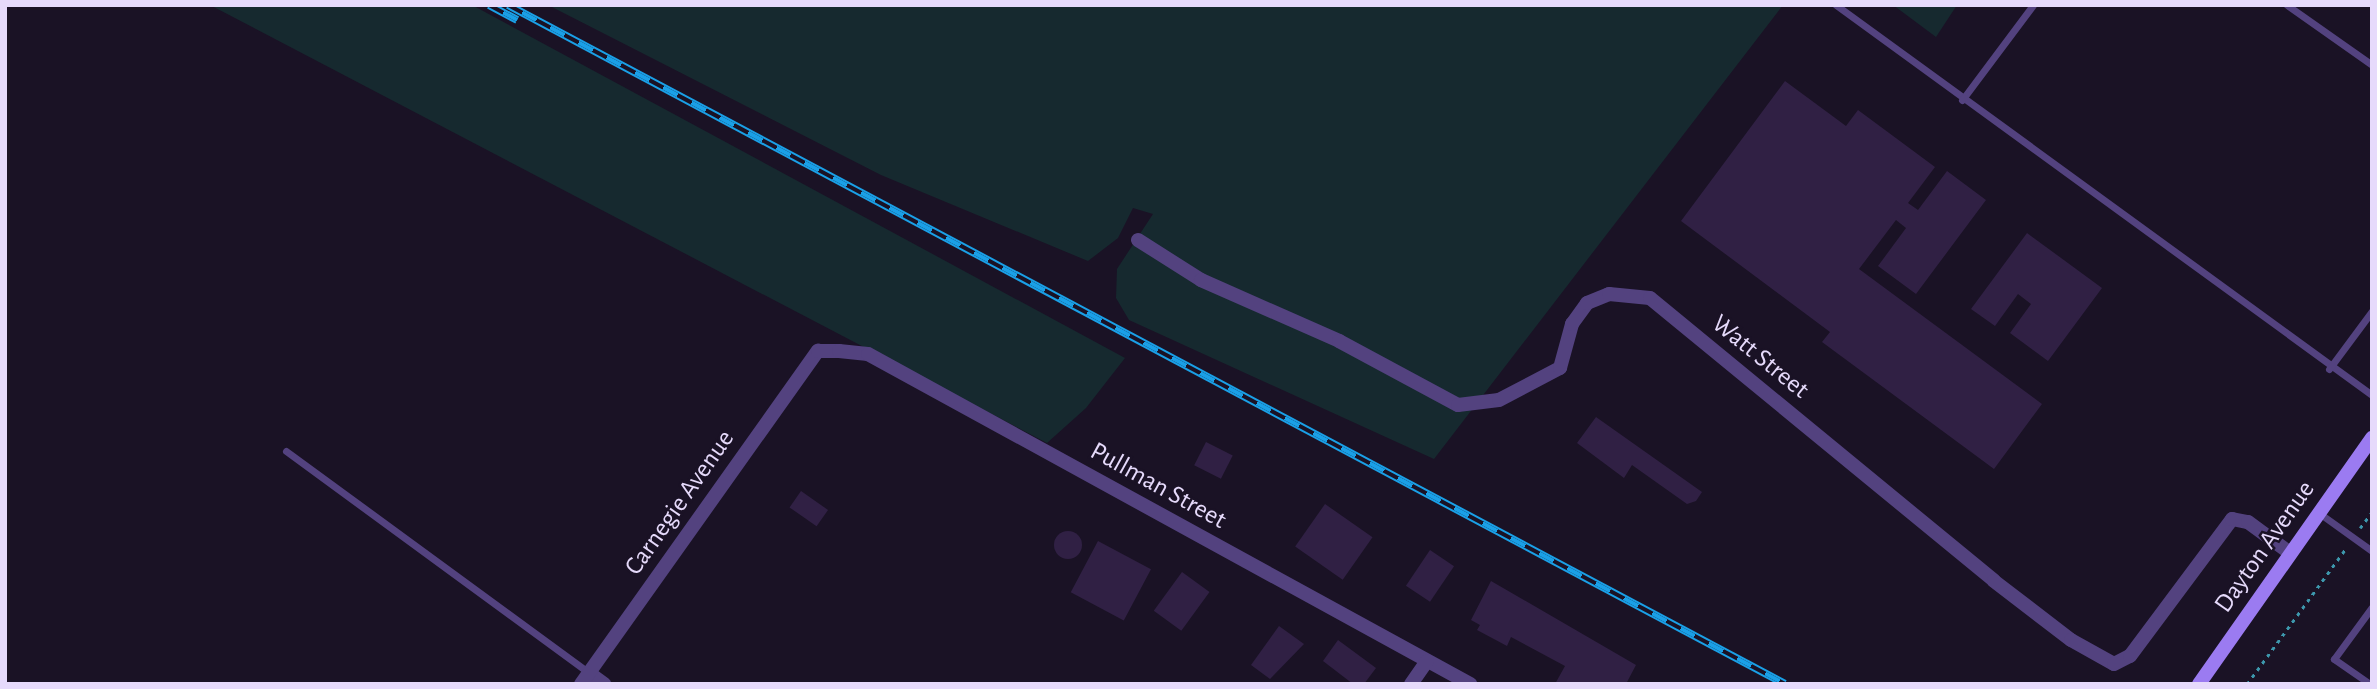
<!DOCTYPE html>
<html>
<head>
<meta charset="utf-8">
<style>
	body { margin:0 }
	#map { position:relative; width:2377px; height:689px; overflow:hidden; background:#1a1225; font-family:"Alegreya Sans",sans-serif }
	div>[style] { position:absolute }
	.green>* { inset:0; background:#16292f }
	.building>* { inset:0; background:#302044; transform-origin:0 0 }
	.round { border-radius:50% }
	.path>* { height:2.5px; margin-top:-1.25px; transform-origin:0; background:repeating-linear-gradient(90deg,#3d98ad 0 3.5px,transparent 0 8.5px) }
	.lane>* { height:7px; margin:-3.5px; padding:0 3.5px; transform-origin:3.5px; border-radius:3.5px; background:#53427f }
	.street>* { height:14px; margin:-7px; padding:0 7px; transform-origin:7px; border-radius:7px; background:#53427f }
	.secondary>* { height:14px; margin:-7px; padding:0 7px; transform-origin:7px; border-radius:7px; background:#9b7bf1 }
	.rail>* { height:8px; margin-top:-4px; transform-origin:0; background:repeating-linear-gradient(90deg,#1a1225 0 16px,#1aa0e7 0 32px); box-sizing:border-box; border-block:2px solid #1aa0e7 }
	span { translate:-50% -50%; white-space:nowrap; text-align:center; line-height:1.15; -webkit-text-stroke:5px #1a1225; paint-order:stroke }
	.street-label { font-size:26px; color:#e6dafb }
	.frame { position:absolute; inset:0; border:7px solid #e6dafb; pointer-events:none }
</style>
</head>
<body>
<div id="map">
	<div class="green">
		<div style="clip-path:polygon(210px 5px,472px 5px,1125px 358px,1086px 408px,1047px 443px)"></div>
		<div style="clip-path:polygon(548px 5px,1783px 5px,1434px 459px,1129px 320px,1116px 298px,1117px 269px,1153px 214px,1133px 208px,1118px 238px,1088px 261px,881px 175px)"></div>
		<div style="clip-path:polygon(1893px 5px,1957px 5px,1936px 37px)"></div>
	</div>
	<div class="building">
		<div style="clip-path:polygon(1785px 81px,1846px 126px,1858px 110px,1935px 167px,1908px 203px,1918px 210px,1947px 171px,1986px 200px,1916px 294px,1878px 266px,1906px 228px,1896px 220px,1859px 269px,2042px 404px,1994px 469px,1822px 342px,1830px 332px,1681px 221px)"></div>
		<div style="clip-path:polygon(2027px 233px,2102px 288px,2048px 361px,2010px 333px,2031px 304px,2018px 294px,1995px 326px,1971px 309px)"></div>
		<div style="clip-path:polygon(1596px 417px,1702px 492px,1696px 501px,1687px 504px,1632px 465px,1624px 478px,1577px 443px)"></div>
		<div style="left:1206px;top:442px;width:30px;height:26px;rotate:27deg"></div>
		<div style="left:801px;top:491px;width:33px;height:20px;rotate:35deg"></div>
		<div style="left:1325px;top:504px;width:58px;height:52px;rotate:35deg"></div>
		<div class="round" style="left:1054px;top:531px;width:28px;height:28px"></div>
		<div style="left:1098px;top:541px;width:60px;height:58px;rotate:28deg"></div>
		<div style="left:1430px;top:550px;width:29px;height:43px;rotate:34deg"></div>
		<div style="left:1182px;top:572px;width:34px;height:48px;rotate:36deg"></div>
		<div style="clip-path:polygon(1491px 581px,1636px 665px,1626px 684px,1555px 684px,1565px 666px,1511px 637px,1507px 646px,1477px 630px,1480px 625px,1471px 620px)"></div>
		<div style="clip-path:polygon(1279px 626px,1304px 644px,1270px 679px,1251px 665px)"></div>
		<div style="clip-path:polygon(1338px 640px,1376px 668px,1364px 684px,1353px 684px,1323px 661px)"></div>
	</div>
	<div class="path">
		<div style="left:2360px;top:528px;width:20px;rotate:-53deg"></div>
		<div style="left:2247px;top:684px;width:168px;rotate:-53.9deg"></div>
	</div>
	<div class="lane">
		<div style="left:1836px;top:5px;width:663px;rotate:36.04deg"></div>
		<div style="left:2287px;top:5px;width:104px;rotate:35.2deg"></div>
		<div style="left:1962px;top:100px;width:119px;rotate:-53.2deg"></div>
		<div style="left:2329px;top:369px;width:72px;rotate:-53.4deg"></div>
		<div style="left:286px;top:451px;width:376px;rotate:36.2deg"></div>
		<div style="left:2319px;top:513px;width:65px;rotate:35.6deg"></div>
		<div style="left:2370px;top:684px;width:44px;rotate:-145.2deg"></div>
		<div style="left:2334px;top:659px;width:64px;rotate:-53.8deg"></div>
	</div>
	<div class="street">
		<div style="left:1138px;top:240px;width:75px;rotate:32.4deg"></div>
		<div style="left:1201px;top:280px;width:151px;rotate:23.8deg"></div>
		<div style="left:1339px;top:341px;width:135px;rotate:28.3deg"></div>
		<div style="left:1458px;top:405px;width:41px;rotate:-7deg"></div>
		<div style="left:1499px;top:400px;width:69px;rotate:-27.7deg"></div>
		<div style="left:1560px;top:368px;width:46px;rotate:-74.7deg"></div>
		<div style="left:1572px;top:324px;width:26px;rotate:-54deg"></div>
		<div style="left:1587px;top:303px;width:24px;rotate:-22deg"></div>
		<div style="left:1609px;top:294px;width:41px;rotate:5.6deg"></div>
		<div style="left:1650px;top:298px;width:445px;rotate:39.4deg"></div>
		<div style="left:1994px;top:581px;width:97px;rotate:37.5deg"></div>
		<div style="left:2071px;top:640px;width:49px;rotate:29.2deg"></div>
		<div style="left:2114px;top:664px;width:18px;rotate:-27deg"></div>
		<div style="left:2130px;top:656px;width:171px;rotate:-53.3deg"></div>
		<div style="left:2232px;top:519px;width:16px;rotate:11deg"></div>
		<div style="left:2248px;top:522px;width:52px;rotate:36.4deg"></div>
		<div style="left:589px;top:673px;width:19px;rotate:36deg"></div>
		<div style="left:581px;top:684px;width:409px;rotate:-54.6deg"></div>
		<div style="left:818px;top:351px;width:21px"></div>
		<div style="left:839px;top:351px;width:29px;rotate:6deg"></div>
		<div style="left:868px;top:354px;width:687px;rotate:28.73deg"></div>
		<div style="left:1411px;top:684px;width:28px;rotate:-55deg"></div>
	</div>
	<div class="secondary">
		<div style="left:2199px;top:684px;width:301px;rotate:-54.9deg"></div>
	</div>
	<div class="rail">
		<div style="left:489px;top:5px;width:32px;rotate:28deg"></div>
		<div style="left:508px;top:5px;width:1446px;rotate:28deg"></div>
	</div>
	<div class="street-label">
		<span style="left:1760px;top:357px;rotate:39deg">Watt Street</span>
		<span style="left:1158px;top:486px;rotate:29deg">Pullman Street</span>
		<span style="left:680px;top:503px;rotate:-55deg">Carnegie Avenue</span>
		<span style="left:2265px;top:547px;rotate:-55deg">Dayton Avenue</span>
	</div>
	<div class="frame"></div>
</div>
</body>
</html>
